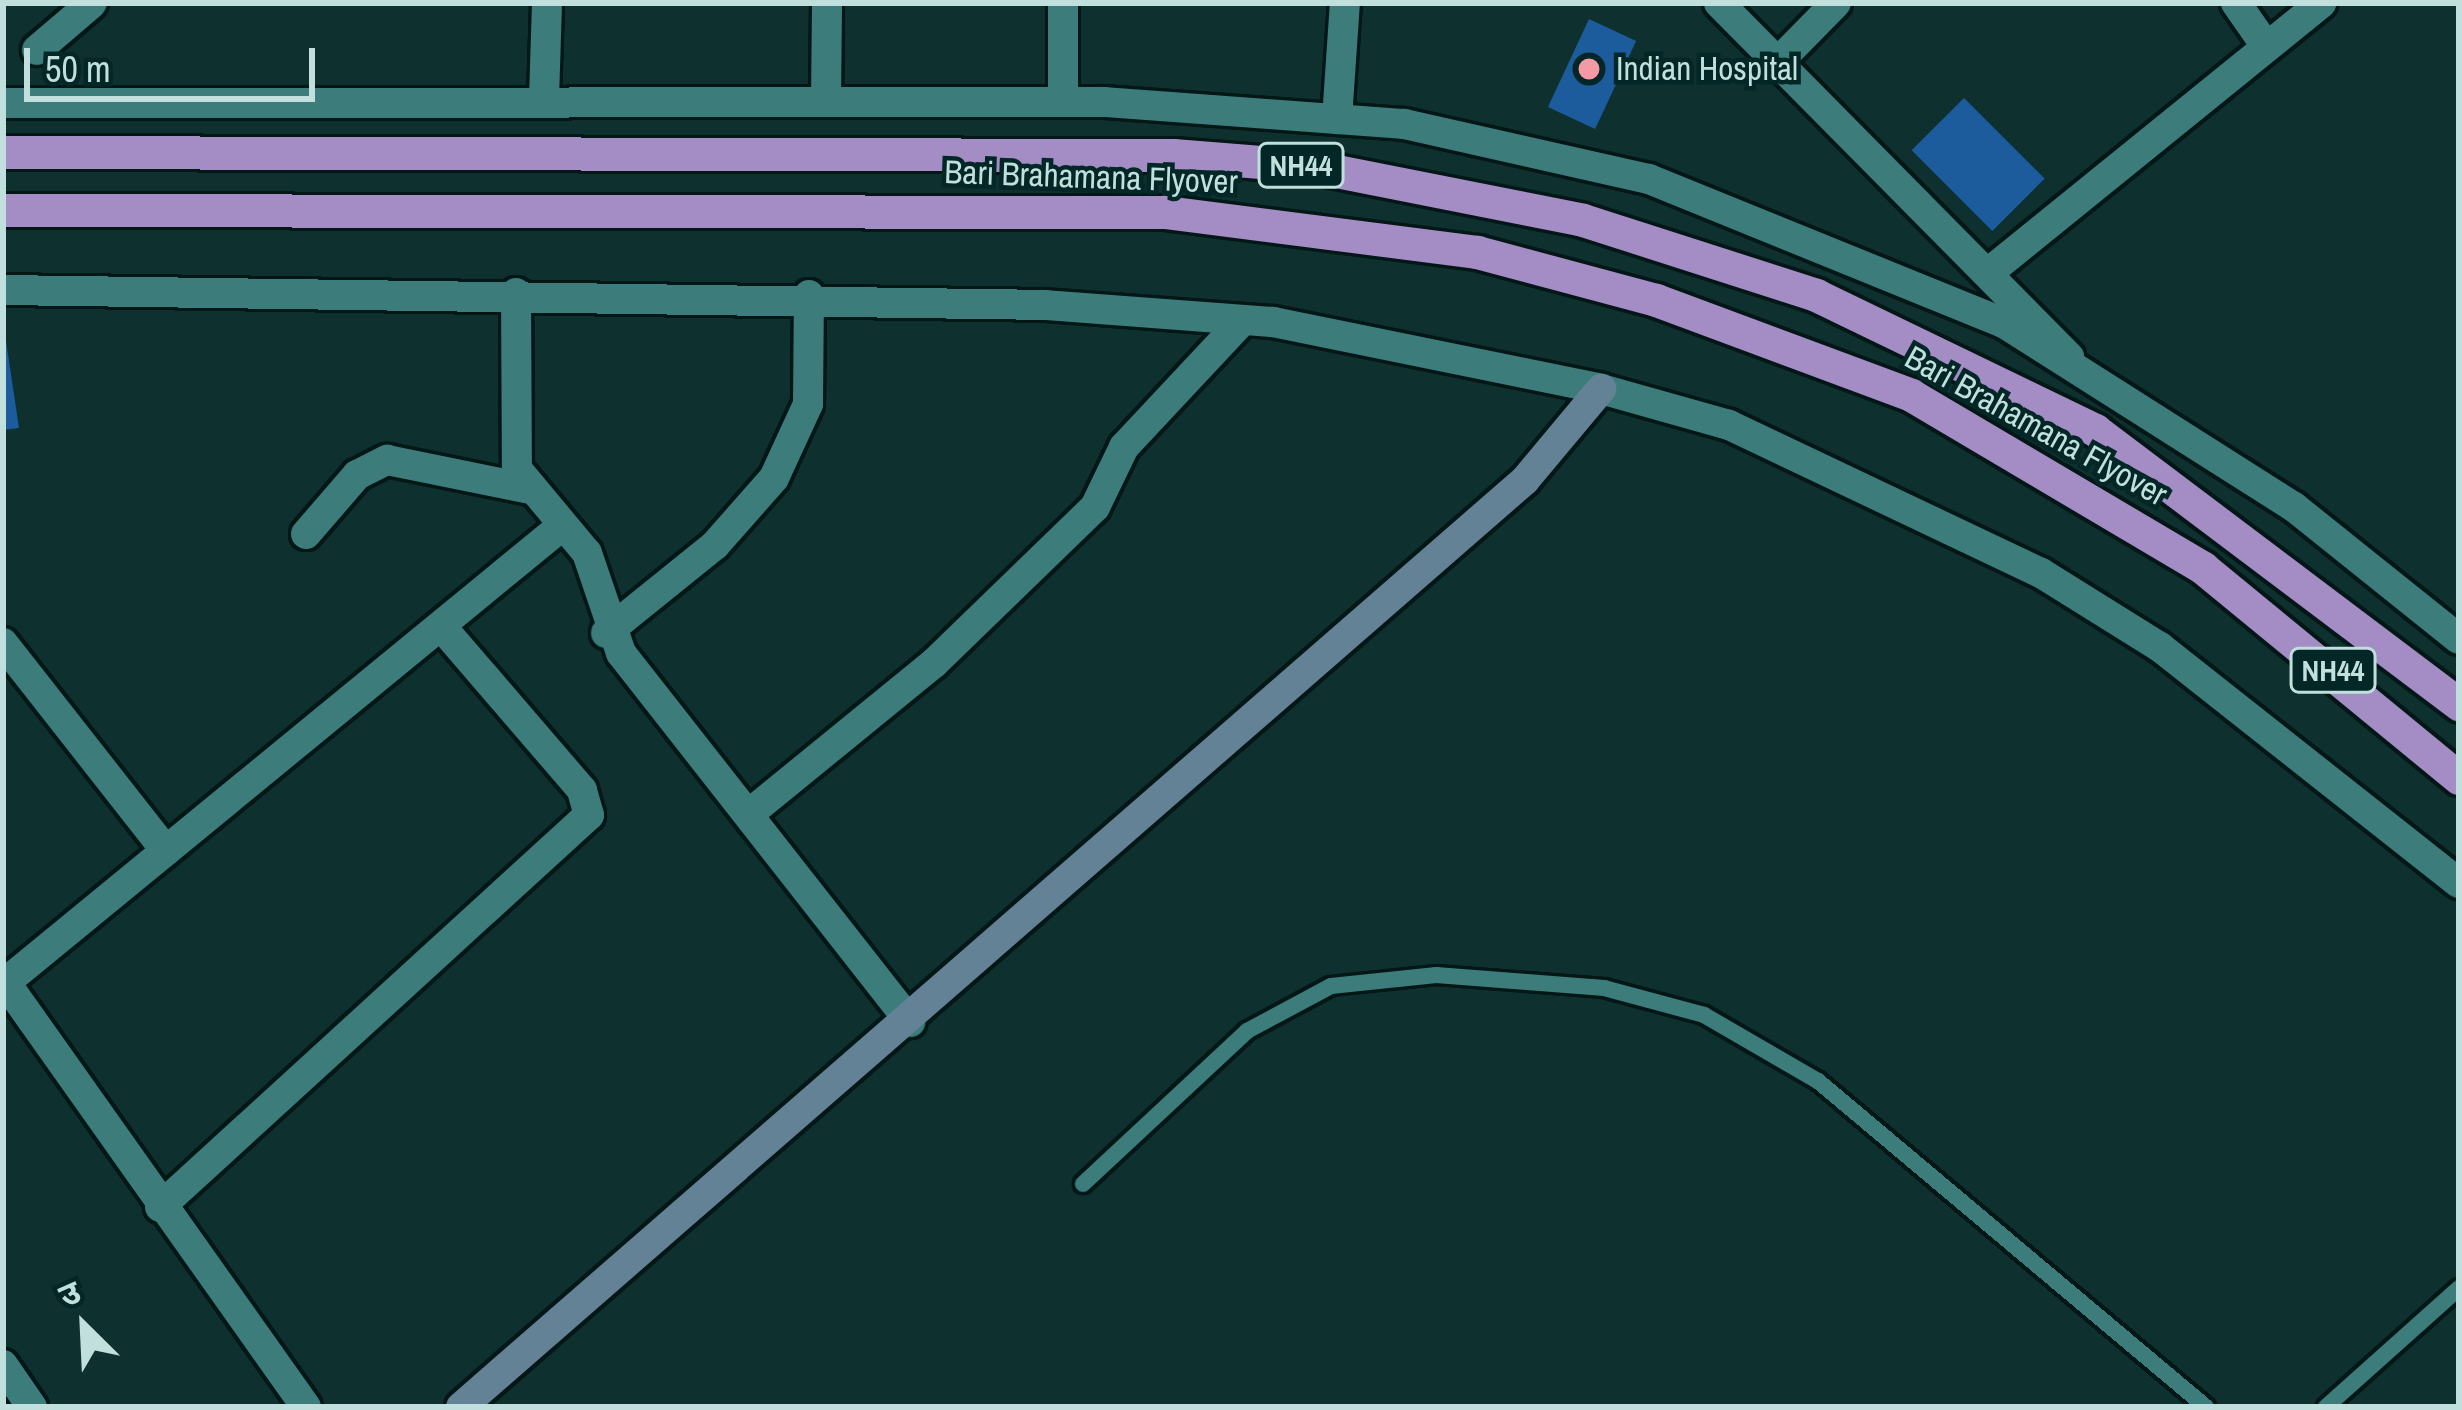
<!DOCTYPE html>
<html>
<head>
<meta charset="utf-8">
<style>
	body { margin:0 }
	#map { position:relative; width:2462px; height:1410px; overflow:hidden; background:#0e3130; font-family:"Archivo Narrow","Noto Sans Devanagari",sans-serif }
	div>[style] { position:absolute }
	.building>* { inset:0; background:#1c5c9d; transform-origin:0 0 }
	.roads { filter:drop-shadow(3px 0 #041717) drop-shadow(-3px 0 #041717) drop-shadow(0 3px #041717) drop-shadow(0 -3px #041717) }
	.service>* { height:16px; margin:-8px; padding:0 8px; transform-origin:8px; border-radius:8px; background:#3c7c7a }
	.minor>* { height:30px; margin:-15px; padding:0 15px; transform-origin:15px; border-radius:15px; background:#3c7c7a }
	.tertiary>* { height:30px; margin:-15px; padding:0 15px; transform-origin:15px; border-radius:15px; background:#3c7c7a }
	.secondary>* { height:30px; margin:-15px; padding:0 15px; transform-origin:15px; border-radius:15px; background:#638296 }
	.trunk>* { height:33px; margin:-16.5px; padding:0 16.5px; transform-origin:16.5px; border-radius:16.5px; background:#a48dc4 }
	.dots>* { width:33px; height:33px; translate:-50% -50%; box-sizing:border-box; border:6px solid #032726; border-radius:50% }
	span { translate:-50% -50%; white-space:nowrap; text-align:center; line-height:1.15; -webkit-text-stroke:9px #032726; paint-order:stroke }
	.shield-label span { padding:3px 9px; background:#032726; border:3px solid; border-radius:9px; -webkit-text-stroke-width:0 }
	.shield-label { font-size:30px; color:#c0dfdd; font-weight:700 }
	.poi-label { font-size:33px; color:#c0dfdd }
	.left { translate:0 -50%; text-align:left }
	.street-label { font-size:33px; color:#c0dfdd }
	.frame { position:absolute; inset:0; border:6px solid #c0dfdd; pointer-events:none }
	.north { position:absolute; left:24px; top:1266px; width:120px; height:120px; -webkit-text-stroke:9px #032726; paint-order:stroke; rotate:336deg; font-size:33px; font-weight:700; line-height:48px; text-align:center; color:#c0dfdd }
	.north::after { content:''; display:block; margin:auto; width:42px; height:54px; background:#c0dfdd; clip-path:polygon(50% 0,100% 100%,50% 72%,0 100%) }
	.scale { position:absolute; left:24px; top:48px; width:291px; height:54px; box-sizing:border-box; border:6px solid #c0dfdd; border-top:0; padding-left:15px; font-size:36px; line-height:42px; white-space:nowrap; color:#c0dfdd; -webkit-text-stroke:9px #032726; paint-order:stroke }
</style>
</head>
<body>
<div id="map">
	<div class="building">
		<div style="left:1589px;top:19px;width:52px;height:97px;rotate:25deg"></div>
		<div style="left:1964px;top:98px;width:114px;height:74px;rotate:45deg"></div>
		<div style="clip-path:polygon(3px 321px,19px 428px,3px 430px)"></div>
	</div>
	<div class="roads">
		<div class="service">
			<div style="left:1083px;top:1184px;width:224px;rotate:-43deg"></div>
			<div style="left:1247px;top:1031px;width:95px;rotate:-28.2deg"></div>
			<div style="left:1331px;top:986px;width:106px;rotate:-6deg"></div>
			<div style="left:1436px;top:975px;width:169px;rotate:4.4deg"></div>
			<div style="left:1604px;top:988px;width:104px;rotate:15.1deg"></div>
			<div style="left:1704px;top:1015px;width:132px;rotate:30.1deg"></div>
			<div style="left:1818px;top:1081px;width:507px;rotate:40.04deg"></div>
			<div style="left:2326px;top:1407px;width:178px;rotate:-41.8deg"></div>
		</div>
		<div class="minor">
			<div style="left:1063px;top:3px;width:98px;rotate:90deg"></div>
			<div style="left:1719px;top:3px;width:498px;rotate:45.3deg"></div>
			<div style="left:2236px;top:3px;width:52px;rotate:55.1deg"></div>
			<div style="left:37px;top:50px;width:72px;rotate:-40.5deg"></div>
			<div style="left:1779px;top:61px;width:81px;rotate:-45.5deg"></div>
			<div style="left:544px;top:99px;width:96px;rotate:-88.2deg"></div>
			<div style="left:826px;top:100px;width:97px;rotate:-89.4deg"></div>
			<div style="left:1337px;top:119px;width:116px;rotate:-86.1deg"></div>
			<div style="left:1988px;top:273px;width:429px;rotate:-39deg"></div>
			<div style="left:516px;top:293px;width:176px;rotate:89.7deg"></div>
			<div style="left:517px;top:469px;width:109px;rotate:50.2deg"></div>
			<div style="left:587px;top:553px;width:106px;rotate:71.2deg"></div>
			<div style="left:621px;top:653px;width:469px;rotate:51.9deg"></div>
			<div style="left:306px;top:534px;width:78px;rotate:-49.2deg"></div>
			<div style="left:357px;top:475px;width:34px;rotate:-27deg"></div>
			<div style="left:387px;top:460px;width:145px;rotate:11.5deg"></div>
			<div style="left:606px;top:633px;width:140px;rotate:-38.9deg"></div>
			<div style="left:715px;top:545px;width:89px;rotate:-48.6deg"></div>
			<div style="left:774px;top:478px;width:81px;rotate:-65.3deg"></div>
			<div style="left:808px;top:404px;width:109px;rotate:-89.5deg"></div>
			<div style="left:3px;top:643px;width:264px;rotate:51.9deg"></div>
			<div style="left:749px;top:814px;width:239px;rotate:-39.2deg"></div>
			<div style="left:934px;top:663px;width:224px;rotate:-44.1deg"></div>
			<div style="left:1095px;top:507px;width:67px;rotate:-64.2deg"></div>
			<div style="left:1124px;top:447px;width:174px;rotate:-46.9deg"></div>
			<div style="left:3px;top:979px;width:524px;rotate:54.7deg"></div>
			<div style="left:6px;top:982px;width:720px;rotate:-39.37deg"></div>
			<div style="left:160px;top:1207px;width:581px;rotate:-42.42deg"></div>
			<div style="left:589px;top:815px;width:26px;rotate:-106deg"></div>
			<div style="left:582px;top:790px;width:216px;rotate:-130.7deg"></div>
			<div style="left:3px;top:1365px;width:51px;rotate:55.4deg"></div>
		</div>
		<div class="tertiary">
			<div style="left:3px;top:103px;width:1101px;rotate:-0.05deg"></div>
			<div style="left:1104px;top:102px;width:301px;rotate:4.2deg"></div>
			<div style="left:1404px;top:124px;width:251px;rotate:12.7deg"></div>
			<div style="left:1649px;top:179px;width:383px;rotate:22.1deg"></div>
			<div style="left:2004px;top:323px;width:343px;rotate:32.4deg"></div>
			<div style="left:2294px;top:507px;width:211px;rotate:38.7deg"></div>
			<div style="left:3px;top:290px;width:1042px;rotate:0.82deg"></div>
			<div style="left:1045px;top:305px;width:229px;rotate:4.3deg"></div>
			<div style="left:1273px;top:322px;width:335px;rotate:11.5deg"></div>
			<div style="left:1601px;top:389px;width:133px;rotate:15.7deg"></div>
			<div style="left:1729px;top:425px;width:345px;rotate:25.4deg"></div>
			<div style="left:2041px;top:573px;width:140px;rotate:31.9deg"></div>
			<div style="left:2160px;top:647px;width:381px;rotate:38.3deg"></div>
		</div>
		<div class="secondary">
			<div style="left:461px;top:1407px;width:1411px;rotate:-41.06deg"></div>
			<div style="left:1525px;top:480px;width:119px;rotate:-50.1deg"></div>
		</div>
		<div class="trunk">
			<div style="left:3px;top:152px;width:1170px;rotate:0.15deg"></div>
			<div style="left:1173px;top:155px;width:138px;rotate:4.6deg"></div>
			<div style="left:1311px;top:166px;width:277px;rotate:11.2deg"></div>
			<div style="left:1583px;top:220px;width:245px;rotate:17.8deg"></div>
			<div style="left:1816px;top:295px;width:310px;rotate:25.8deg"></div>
			<div style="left:2095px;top:430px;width:456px;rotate:37deg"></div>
			<div style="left:3px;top:210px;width:1162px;rotate:0.1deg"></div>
			<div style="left:1165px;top:212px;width:315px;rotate:7.3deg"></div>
			<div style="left:1477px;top:252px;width:185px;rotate:15deg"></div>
			<div style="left:1656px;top:300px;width:272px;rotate:20.4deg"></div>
			<div style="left:1911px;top:395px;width:339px;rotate:30.6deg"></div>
			<div style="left:2203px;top:568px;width:331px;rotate:39.4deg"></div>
		</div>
	</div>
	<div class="dots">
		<div style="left:1589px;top:69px;background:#f49aa4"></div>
	</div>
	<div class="shield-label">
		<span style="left:1301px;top:165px">NH44</span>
		<span style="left:2333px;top:670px">NH44</span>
	</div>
	<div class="poi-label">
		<span class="left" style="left:1616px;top:69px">Indian Hospital</span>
	</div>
	<div class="street-label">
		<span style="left:1091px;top:177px;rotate:2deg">Bari Brahamana Flyover</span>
		<span style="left:2036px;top:426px;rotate:29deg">Bari Brahamana Flyover</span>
	</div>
	<div class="frame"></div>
	<div class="north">उ</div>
	<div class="scale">50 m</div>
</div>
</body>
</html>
